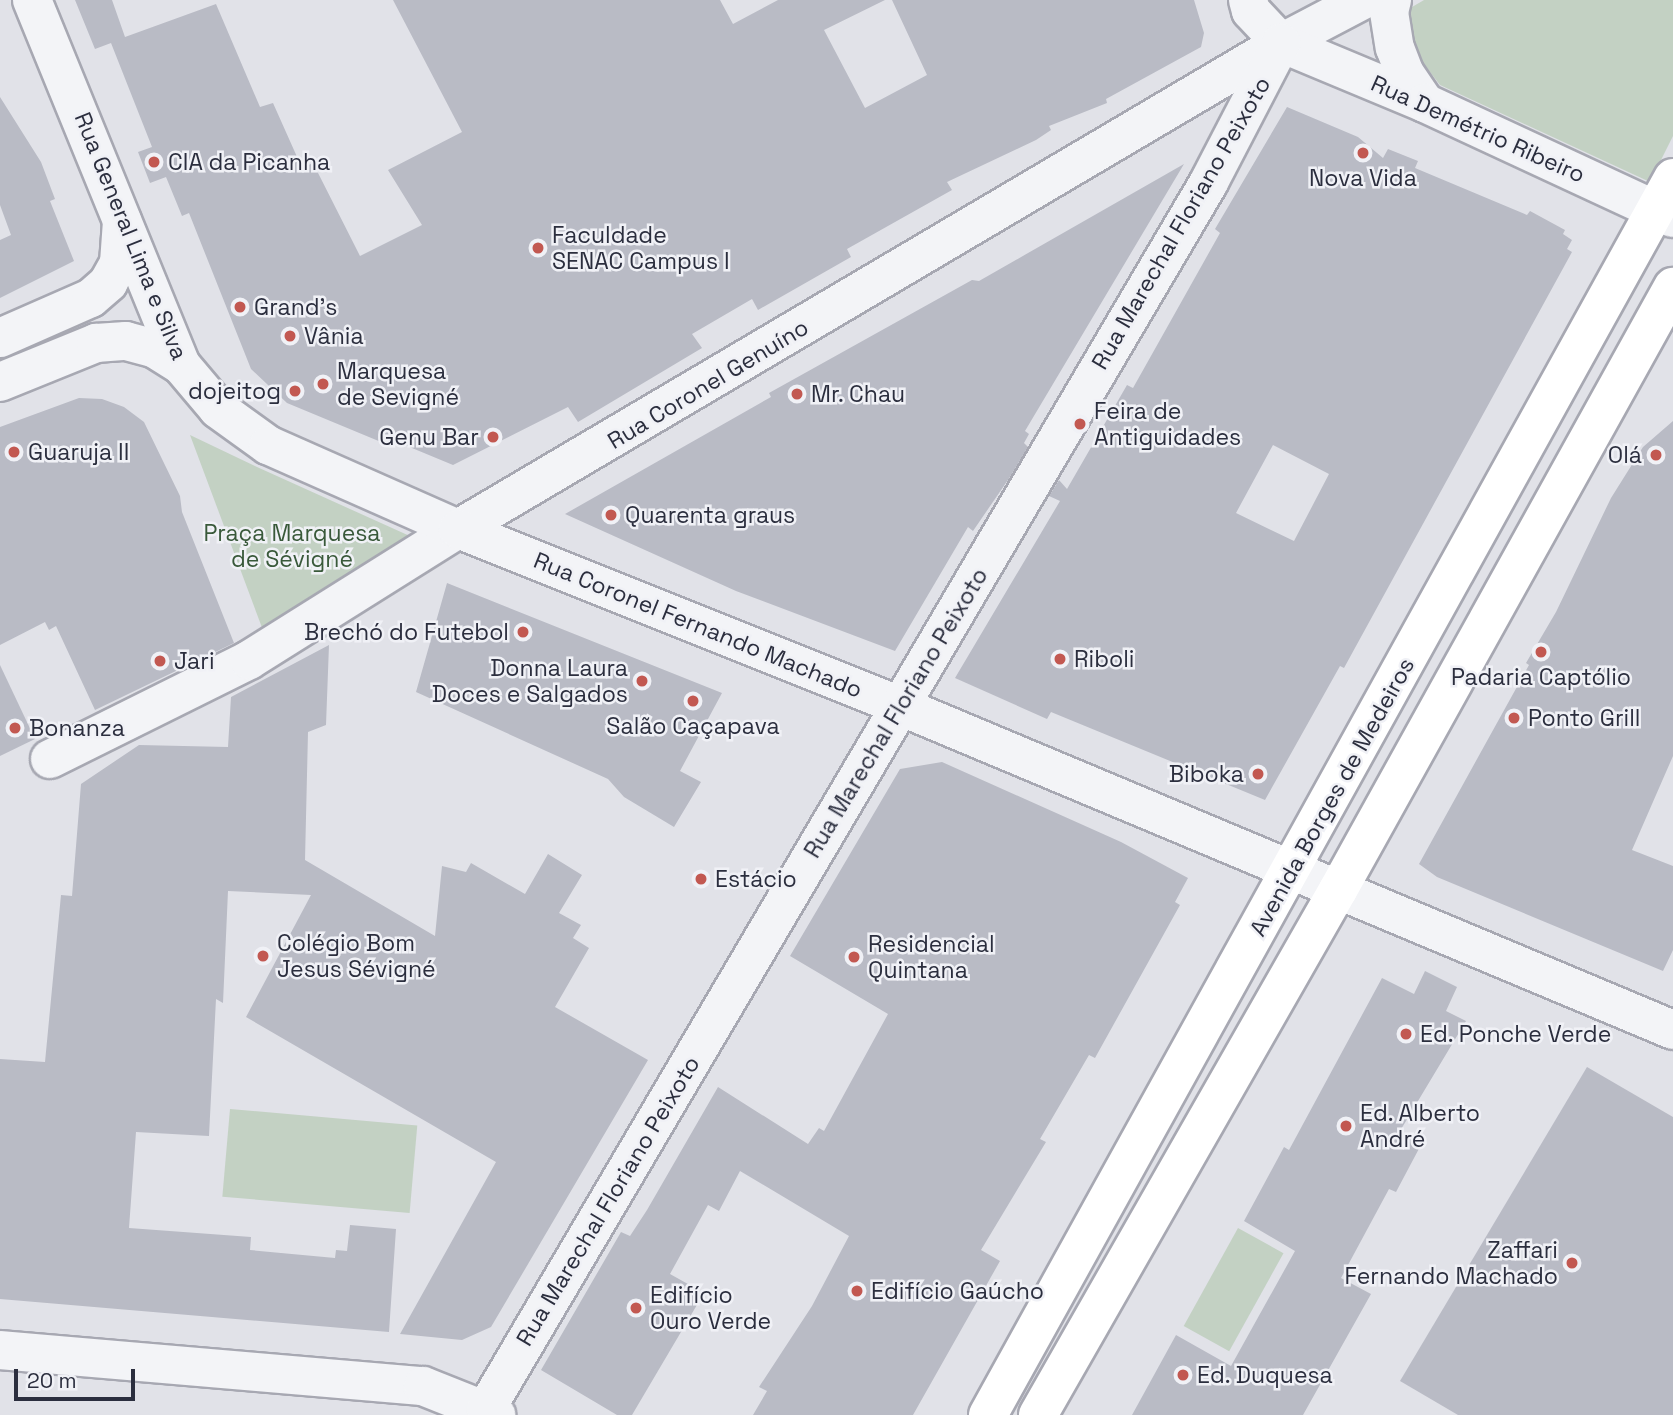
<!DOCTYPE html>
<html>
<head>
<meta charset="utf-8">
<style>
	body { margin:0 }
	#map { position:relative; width:1673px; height:1415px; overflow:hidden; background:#e1e2e8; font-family:"Space Grotesk",sans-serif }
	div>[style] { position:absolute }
	.green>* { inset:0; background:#c3d1c3; transform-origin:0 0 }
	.building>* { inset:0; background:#b9bbc5 }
	.roads { filter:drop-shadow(2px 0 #a7a8b2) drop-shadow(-2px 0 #a7a8b2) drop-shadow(0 2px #a7a8b2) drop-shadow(0 -2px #a7a8b2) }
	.minor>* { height:38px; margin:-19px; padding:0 19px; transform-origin:19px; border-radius:19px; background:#f3f4f7 }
	.tertiary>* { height:38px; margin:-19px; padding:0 19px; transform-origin:19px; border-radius:19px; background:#f3f4f7 }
	.secondary>* { height:38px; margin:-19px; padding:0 19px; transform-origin:19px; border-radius:19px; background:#fff }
	.dots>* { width:19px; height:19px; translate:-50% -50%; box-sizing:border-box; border:4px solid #f0f1f6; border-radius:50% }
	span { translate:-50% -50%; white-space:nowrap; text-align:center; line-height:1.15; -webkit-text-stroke:5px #f0f1f6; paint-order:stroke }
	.street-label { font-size:23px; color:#2b2e3e }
	.poi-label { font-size:23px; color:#2b2e3e }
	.left { translate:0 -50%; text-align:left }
	.right { translate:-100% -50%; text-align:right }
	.park-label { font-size:23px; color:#39593a }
	.scale { position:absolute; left:14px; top:1369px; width:121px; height:32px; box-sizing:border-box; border:4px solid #2b2e3e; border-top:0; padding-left:9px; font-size:21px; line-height:24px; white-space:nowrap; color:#2b2e3e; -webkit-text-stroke:5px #f0f1f6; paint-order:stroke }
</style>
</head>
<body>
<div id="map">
	<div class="green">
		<div style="clip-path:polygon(1424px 0,1673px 0,1673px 136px,1650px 182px,1440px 85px,1404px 38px,1407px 10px)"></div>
		<div style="clip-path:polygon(190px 435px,257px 467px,412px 537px,264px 633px)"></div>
		<div style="left:230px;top:1109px;width:188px;height:88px;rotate:5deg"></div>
		<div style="left:1238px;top:1228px;width:52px;height:112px;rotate:29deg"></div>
	</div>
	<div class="building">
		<div style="clip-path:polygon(75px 0,112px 0,125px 37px,216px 4px,260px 107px,273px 103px,302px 168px,313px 163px,360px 256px,422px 225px,388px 170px,462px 132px,393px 0,720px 0,733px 24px,778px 0,885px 0,824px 30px,865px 108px,927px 75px,892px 0,1194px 0,1204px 33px,1201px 47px,1106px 99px,1107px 103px,1049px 126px,1051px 130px,1036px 140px,947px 182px,952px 190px,847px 249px,851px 257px,758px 310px,752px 299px,692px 334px,702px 348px,578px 422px,568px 407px,453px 465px,383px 436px,381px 442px,287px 403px,251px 369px,189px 213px,182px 216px,166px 177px,150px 183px,138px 152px,152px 147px,111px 43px,95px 49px)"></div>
		<div style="clip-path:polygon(0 97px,41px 162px,55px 199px,50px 201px,74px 261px,0 298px,0 240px,11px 235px,0 205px)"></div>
		<div style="clip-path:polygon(evenodd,1287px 107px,1358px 137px,1383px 158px,1388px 149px,1418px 161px,1415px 168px,1527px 215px,1530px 211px,1565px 230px,1563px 234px,1572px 240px,1567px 249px,1572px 252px,1344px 668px,1340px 666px,1265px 800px,1051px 712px,1047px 719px,955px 678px,1060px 501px,1049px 496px,1059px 480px,1067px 489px,1127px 385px,1133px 388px,1220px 233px,1215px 229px,1287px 107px,1273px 445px,1329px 474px,1294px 541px,1236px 513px,1273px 445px)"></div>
		<div style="clip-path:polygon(1184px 164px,1025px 431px,1029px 434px,1024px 443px,1028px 447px,1010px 477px,973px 531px,968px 527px,895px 651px,736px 591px,565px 514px,771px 397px,769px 393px,972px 280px,979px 281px)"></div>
		<div style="clip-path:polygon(79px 398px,102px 399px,124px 407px,144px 422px,180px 496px,182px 512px,234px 643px,95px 710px,56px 626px,49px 630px,45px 622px,0 645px,0 427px)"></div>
		<div style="clip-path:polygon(1673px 421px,1673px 756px,1632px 850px,1673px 866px,1673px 950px,1663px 971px,1437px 877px,1419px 864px,1529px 665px,1526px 663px,1556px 612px,1611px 498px,1643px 447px)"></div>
		<div style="clip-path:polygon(447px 583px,722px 693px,680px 771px,701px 782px,674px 827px,624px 797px,608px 779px,416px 692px)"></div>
		<div style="clip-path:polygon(329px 645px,326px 725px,308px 732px,305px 860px,435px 936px,442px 866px,466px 872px,471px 863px,525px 894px,548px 854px,582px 875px,559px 913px,581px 925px,573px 938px,589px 948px,555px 1007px,648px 1060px,491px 1327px,462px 1340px,400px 1334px,496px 1162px,246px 1017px,311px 895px,228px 891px,223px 1003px,216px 999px,209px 1136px,136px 1132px,129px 1228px,251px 1237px,250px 1250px,335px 1258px,336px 1250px,347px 1251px,350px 1225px,396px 1229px,389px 1332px,0 1299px,0 1059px,45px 1062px,61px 895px,72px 896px,81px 784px,139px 745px,228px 747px,231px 697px)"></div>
		<div style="clip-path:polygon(0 665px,35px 739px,0 756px)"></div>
		<div style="clip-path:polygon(942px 762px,1121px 842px,1188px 878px,1175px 902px,1180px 905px,1095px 1058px,1089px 1055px,1040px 1139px,1046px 1142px,981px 1250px,1000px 1261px,913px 1415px,753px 1415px,767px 1391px,759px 1387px,812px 1306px,849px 1236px,740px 1171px,719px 1211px,708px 1205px,670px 1274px,704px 1293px,632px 1415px,617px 1415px,541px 1370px,621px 1232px,630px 1236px,647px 1210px,718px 1087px,808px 1144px,819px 1128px,824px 1131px,888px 1014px,790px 956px,900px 769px)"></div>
		<div style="clip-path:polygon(1425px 971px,1457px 987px,1446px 1011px,1466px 1021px,1400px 1131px,1422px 1143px,1396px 1192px,1389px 1189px,1341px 1278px,1371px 1294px,1303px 1415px,1132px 1415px,1176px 1335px,1231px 1366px,1295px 1251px,1244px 1221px,1284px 1147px,1289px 1150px,1382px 978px,1414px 994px)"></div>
		<div style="clip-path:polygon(1587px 1067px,1673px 1117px,1673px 1415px,1458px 1415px,1400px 1381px)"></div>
	</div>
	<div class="roads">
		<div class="minor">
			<div style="left:1392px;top:0;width:12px;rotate:104deg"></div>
			<div style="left:1389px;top:12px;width:36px;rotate:81deg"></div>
			<div style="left:1395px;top:48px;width:26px;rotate:69deg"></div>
			<div style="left:1404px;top:72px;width:37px;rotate:56deg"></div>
			<div style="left:50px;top:759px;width:222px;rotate:-26.4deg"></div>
			<div style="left:249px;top:660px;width:247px;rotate:-32.1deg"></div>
			<div style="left:458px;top:529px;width:956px;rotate:-30.56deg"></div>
			<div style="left:1281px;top:43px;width:93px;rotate:-27.7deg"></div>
		</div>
		<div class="tertiary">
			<div style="left:32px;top:0;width:394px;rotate:67.8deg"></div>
			<div style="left:181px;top:365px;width:57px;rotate:49.9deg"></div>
			<div style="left:218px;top:409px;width:62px;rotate:35.8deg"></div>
			<div style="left:268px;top:445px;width:208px;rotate:23.9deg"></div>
			<div style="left:458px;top:529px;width:476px;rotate:21.8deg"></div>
			<div style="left:900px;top:706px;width:838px;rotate:22.74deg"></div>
			<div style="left:1248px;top:0;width:11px;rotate:75deg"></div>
			<div style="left:1251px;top:11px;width:44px;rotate:46.8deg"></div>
			<div style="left:1281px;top:43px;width:156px;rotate:22.6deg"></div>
			<div style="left:1425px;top:103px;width:273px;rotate:24.9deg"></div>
			<div style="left:0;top:338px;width:99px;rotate:-23.7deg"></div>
			<div style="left:91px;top:298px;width:23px;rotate:-41deg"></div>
			<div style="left:108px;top:283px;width:23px;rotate:-61deg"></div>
			<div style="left:119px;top:263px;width:42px;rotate:-85.9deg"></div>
			<div style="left:0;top:382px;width:104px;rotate:-22.1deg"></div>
			<div style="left:96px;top:343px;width:30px;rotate:-4deg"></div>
			<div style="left:126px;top:341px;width:30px;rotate:15deg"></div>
			<div style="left:155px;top:349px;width:31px;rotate:32deg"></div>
			<div style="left:0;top:1350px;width:425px;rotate:4.9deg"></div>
			<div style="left:423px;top:1386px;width:79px;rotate:21.7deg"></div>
			<div style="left:486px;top:1409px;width:1424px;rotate:-59.49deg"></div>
			<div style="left:1209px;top:182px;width:157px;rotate:-62.6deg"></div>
		</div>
		<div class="secondary">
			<div style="left:988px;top:1415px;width:1414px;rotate:-61.02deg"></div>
			<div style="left:1038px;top:1415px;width:605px;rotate:-60.26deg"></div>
			<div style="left:1338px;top:890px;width:690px;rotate:-60.95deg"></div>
		</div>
	</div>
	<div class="dots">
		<div style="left:1363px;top:153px;background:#c25851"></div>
		<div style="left:154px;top:162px;background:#c25851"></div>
		<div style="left:538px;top:248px;background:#c25851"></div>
		<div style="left:240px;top:307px;background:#c25851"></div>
		<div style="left:290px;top:336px;background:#c25851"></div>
		<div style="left:323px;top:384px;background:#c25851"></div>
		<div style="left:295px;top:391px;background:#c25851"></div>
		<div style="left:797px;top:394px;background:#c25851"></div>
		<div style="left:1080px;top:424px;background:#c25851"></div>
		<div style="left:493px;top:437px;background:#c25851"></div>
		<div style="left:14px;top:452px;background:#c25851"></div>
		<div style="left:1656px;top:455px;background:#c25851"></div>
		<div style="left:611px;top:515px;background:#c25851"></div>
		<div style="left:523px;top:632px;background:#c25851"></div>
		<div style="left:1541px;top:652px;background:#c25851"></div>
		<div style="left:1060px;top:659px;background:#c25851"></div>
		<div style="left:160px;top:661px;background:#c25851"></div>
		<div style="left:642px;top:681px;background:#c25851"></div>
		<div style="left:693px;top:701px;background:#c25851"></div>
		<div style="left:1514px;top:718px;background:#c25851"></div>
		<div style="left:15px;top:728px;background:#c25851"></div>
		<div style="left:1258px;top:774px;background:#c25851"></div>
		<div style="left:701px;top:879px;background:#c25851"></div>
		<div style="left:263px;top:956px;background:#c25851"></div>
		<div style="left:854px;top:957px;background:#c25851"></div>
		<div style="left:1406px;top:1034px;background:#c25851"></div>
		<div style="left:1346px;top:1126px;background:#c25851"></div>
		<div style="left:1572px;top:1263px;background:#c25851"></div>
		<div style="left:857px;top:1291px;background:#c25851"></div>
		<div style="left:636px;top:1308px;background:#c25851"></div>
		<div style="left:1183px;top:1375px;background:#c25851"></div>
	</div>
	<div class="street-label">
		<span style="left:1478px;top:129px;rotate:24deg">Rua Demétrio Ribeiro</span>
		<span style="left:1181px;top:223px;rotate:-60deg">Rua Marechal Floriano Peixoto</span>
		<span style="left:131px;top:236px;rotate:68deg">Rua General Lima e Silva</span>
		<span style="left:708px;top:384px;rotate:-31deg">Rua Coronel Genuíno</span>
		<span style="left:698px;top:625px;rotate:22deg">Rua Coronel Fernando Machado</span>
		<span style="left:896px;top:713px;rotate:-59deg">Rua Marechal Floriano Peixoto</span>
		<span style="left:1332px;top:797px;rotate:-61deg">Avenida Borges de Medeiros</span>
		<span style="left:608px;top:1201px;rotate:-59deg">Rua Marechal Floriano Peixoto</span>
	</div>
	<div class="poi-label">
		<span class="left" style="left:168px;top:162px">CIA da Picanha</span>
		<span style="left:1363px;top:178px">Nova Vida</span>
		<span class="left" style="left:552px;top:248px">Faculdade<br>SENAC Campus I</span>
		<span class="left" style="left:254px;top:307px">Grand's</span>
		<span class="left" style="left:304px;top:336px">Vânia</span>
		<span class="left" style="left:337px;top:384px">Marquesa<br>de Sevigné</span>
		<span class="right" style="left:281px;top:391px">dojeitog</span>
		<span class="left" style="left:811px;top:394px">Mr. Chau</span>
		<span class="left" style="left:1094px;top:424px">Feira de<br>Antiguidades</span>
		<span class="right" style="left:479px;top:437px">Genu Bar</span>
		<span class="left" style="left:28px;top:452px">Guaruja II</span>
		<span class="right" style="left:1642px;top:455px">Olá</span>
		<span class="left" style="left:625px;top:515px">Quarenta graus</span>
		<span class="right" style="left:509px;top:632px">Brechó do Futebol</span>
		<span class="left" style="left:1074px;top:659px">Riboli</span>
		<span class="left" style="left:174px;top:661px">Jari</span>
		<span class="right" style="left:628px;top:681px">Donna Laura<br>Doces e Salgados</span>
		<span style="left:1541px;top:677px">Padaria Captólio</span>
		<span class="left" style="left:1528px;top:718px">Ponto Grill</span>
		<span style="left:693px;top:726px">Salão Caçapava</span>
		<span class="left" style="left:29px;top:728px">Bonanza</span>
		<span class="right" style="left:1244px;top:774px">Biboka</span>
		<span class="left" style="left:715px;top:879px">Estácio</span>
		<span class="left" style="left:277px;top:956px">Colégio Bom<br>Jesus Sévigné</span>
		<span class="left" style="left:868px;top:957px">Residencial<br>Quintana</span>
		<span class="left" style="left:1420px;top:1034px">Ed. Ponche Verde</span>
		<span class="left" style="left:1360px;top:1126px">Ed. Alberto<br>André</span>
		<span class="right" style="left:1558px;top:1263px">Zaffari<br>Fernando Machado</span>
		<span class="left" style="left:871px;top:1291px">Edifício Gaúcho</span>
		<span class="left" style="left:650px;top:1308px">Edifício<br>Ouro Verde</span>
		<span class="left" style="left:1197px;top:1375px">Ed. Duquesa</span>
	</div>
	<div class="park-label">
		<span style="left:292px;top:546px">Praça Marquesa<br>de Sévigné</span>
	</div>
	<div class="scale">20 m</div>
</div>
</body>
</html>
